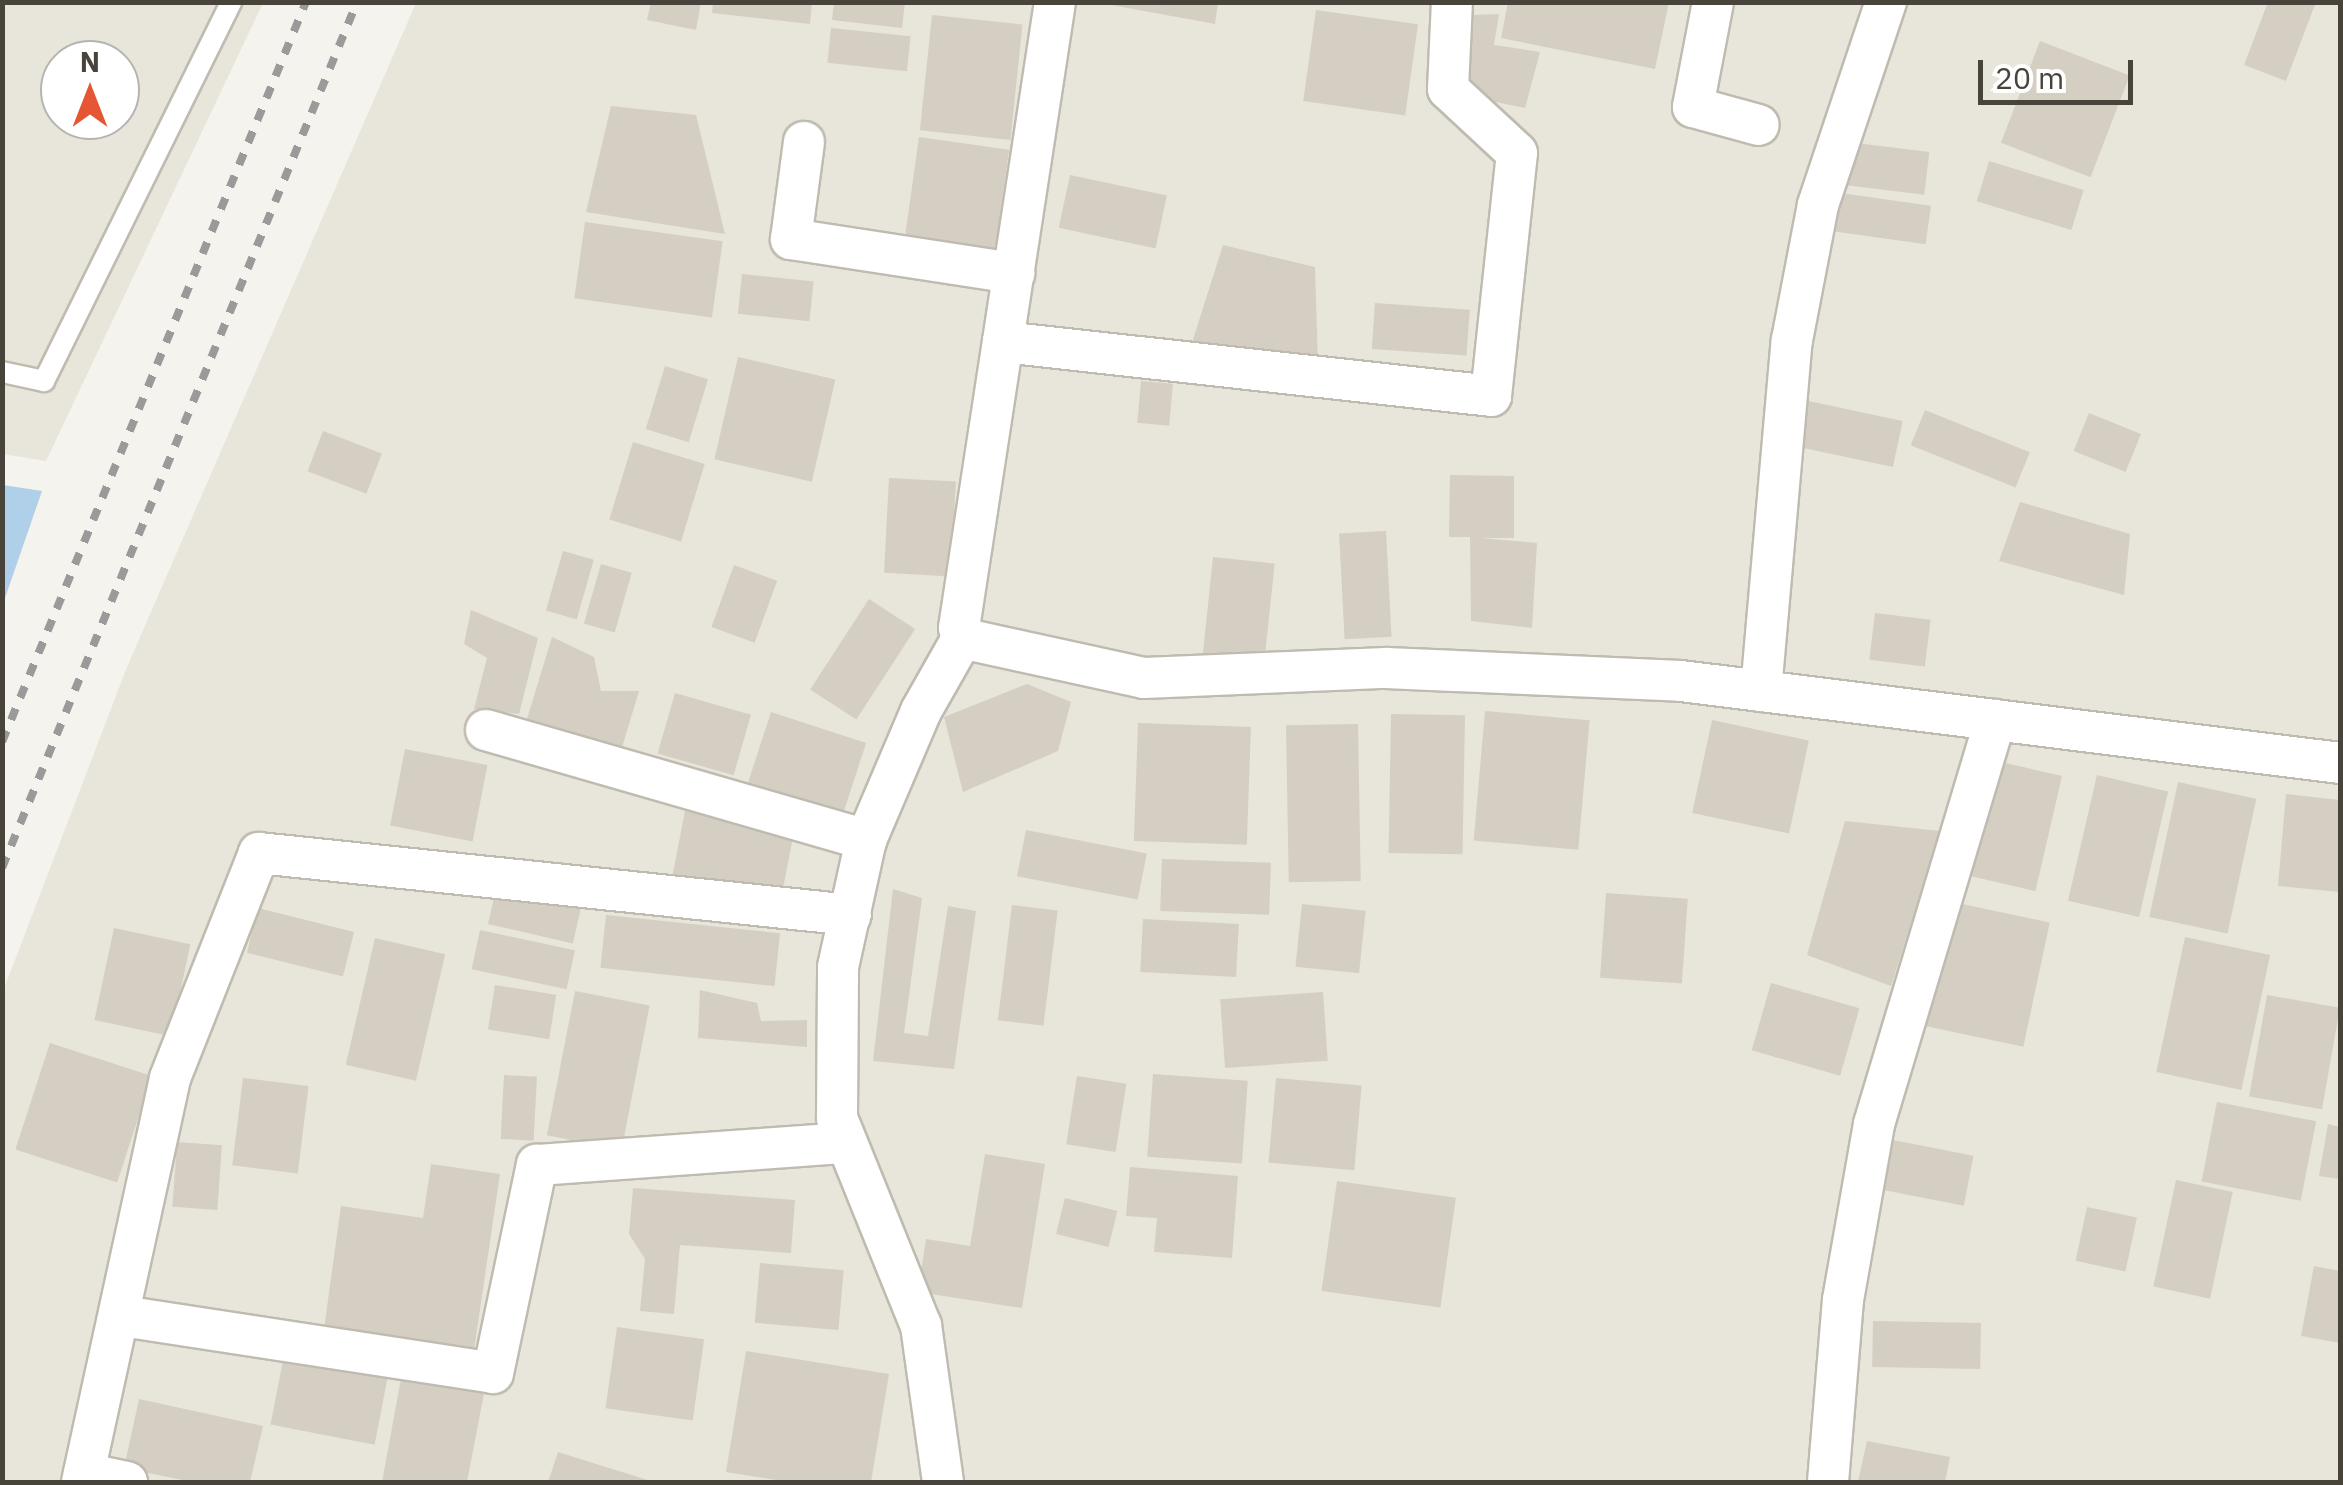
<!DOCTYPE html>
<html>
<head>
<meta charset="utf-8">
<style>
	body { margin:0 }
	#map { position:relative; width:2343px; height:1485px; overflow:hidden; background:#f5f3ed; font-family:"IBM Plex Sans",sans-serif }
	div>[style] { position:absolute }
	.residential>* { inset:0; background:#e8e5db }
	.water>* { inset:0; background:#b0d0ea }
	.building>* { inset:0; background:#d5cfc3; transform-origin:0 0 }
	.roads { filter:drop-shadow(2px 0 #c0bbb0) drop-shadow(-2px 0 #c0bbb0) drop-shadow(0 2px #c0bbb0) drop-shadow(0 -2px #c0bbb0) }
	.lane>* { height:20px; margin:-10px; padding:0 10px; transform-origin:10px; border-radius:10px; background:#fff }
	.street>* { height:40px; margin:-20px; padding:0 20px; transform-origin:20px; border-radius:20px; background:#fff }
	.rail>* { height:8px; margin-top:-4px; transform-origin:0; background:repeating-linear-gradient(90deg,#9a9a9a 0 12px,transparent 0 24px) }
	span { translate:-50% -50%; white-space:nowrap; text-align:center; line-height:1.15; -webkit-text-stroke:8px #fff; paint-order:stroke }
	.frame { position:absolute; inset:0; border:5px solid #49443b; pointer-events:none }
	.north { position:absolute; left:40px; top:40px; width:100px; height:100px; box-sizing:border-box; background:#fff; border:2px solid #b6b4b1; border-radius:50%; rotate:0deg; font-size:28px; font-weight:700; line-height:40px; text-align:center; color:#49443b }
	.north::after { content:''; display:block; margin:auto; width:35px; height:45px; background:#e45634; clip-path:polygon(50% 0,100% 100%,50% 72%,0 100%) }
	.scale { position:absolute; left:1978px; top:60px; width:155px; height:45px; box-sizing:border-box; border:5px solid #49443b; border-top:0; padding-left:12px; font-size:30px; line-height:35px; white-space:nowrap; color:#49443b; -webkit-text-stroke:8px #fff; paint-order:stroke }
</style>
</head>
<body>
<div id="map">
	<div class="residential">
		<div style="clip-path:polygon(evenodd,2px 3px,263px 3px,46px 461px,3px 454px,2px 3px,60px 60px,120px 60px,120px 120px,60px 120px,60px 60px)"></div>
		<div style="clip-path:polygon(416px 3px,2340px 3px,2340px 1482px,3px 1482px,2px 994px,127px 667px)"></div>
	</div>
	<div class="water">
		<div style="clip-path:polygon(3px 485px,42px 491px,3px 604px,2px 485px)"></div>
	</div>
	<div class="building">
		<div style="clip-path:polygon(651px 2px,701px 2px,696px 30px,647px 20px)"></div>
		<div style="clip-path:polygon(713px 2px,812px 2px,810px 24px,712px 13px)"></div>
		<div style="clip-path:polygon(834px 2px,905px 2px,902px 28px,832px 20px)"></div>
		<div style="clip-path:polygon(1095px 2px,1218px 2px,1215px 24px)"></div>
		<div style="clip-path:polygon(1508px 2px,1669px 2px,1655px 69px,1501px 38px)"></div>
		<div style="clip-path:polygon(2268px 2px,2316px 2px,2286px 81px,2244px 65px)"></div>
		<div style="left:1316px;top:10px;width:103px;height:92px;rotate:8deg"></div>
		<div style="clip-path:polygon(1499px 14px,1494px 45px,1540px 52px,1525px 108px,1466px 96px,1469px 15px)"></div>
		<div style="left:932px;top:15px;width:91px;height:116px;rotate:6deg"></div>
		<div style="left:831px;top:28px;width:80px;height:35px;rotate:6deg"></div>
		<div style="left:2040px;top:41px;width:96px;height:109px;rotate:21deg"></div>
		<div style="clip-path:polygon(611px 106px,696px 115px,725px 234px,586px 212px)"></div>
		<div style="left:919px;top:137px;width:91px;height:100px;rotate:8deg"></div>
		<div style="left:1848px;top:142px;width:82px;height:43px;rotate:7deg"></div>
		<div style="left:1989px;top:161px;width:99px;height:42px;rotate:17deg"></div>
		<div style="left:1070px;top:175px;width:99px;height:54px;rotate:12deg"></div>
		<div style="left:1826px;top:191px;width:106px;height:39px;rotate:8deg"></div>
		<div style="left:585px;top:222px;width:139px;height:77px;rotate:8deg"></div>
		<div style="clip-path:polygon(1223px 245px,1315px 267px,1318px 366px,1189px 352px)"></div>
		<div style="left:742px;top:274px;width:72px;height:40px;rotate:6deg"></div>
		<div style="left:1375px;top:303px;width:95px;height:46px;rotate:4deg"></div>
		<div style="left:738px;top:357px;width:100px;height:105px;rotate:13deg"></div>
		<div style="left:665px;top:366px;width:45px;height:66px;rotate:17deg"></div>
		<div style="left:1141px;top:381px;width:32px;height:42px;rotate:5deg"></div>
		<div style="left:1799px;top:399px;width:106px;height:47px;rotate:12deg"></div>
		<div style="left:1925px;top:410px;width:113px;height:38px;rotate:22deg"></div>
		<div style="left:2089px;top:413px;width:56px;height:41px;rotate:22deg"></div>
		<div style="left:323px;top:431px;width:63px;height:43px;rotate:21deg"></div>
		<div style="left:633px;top:442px;width:75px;height:81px;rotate:17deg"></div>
		<div style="clip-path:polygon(1450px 475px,1514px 476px,1514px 538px,1481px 538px,1537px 543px,1532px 628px,1471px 621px,1470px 537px,1449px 537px)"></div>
		<div style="left:889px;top:478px;width:67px;height:95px;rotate:3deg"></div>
		<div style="clip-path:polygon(2020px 502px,2130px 534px,2124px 595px,1999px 561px)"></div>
		<div style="left:1386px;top:531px;width:106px;height:47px;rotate:87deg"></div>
		<div style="left:563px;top:551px;width:32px;height:62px;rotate:16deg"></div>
		<div style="left:1213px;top:557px;width:62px;height:98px;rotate:6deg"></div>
		<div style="left:601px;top:564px;width:32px;height:62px;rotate:16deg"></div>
		<div style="left:734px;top:565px;width:46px;height:66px;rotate:20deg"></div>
		<div style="left:869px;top:599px;width:55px;height:108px;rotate:33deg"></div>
		<div style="clip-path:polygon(471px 610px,538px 638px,519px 714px,474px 709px,487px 658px,464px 644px)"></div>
		<div style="left:1875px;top:613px;width:56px;height:47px;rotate:7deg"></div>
		<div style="clip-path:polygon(552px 637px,594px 657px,601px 691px,639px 691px,621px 751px,526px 722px)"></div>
		<div style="clip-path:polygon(1027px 684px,1071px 702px,1058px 751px,963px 792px,944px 717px)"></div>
		<div style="left:675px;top:693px;width:79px;height:63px;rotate:16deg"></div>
		<div style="left:1485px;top:711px;width:105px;height:130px;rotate:5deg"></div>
		<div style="left:771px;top:712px;width:100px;height:77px;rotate:18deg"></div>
		<div style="left:1391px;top:714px;width:74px;height:139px;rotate:1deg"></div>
		<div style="left:1712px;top:720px;width:99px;height:95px;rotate:12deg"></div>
		<div style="left:1138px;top:723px;width:113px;height:118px;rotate:2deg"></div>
		<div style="left:1358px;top:724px;width:157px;height:72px;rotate:89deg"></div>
		<div style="left:405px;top:749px;width:84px;height:78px;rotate:11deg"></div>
		<div style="left:1988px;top:759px;width:76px;height:118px;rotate:13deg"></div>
		<div style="left:2097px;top:775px;width:73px;height:129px;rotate:13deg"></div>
		<div style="left:2178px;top:782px;width:80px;height:138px;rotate:12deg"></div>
		<div style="clip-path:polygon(2286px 794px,2340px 800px,2340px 892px,2278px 886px)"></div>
		<div style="left:685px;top:811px;width:111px;height:66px;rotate:11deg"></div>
		<div style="clip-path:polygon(1845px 821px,1940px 831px,1891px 986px,1807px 955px)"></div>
		<div style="left:1026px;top:830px;width:123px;height:47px;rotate:11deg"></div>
		<div style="left:1162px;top:859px;width:109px;height:52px;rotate:2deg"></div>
		<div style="left:497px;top:885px;width:87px;height:40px;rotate:13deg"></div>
		<div style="clip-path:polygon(893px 889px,922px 898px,904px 1033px,928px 1036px,948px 906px,976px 911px,954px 1069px,873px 1061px)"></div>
		<div style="left:1606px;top:893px;width:82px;height:85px;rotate:4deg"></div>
		<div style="left:1948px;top:901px;width:104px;height:127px;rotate:12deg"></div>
		<div style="left:1302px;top:904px;width:64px;height:63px;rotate:6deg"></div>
		<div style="left:1012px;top:905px;width:46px;height:116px;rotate:7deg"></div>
		<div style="left:258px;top:908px;width:99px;height:46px;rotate:14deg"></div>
		<div style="left:606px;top:915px;width:175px;height:53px;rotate:6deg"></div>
		<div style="left:1143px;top:919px;width:96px;height:53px;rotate:3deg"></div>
		<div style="left:114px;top:928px;width:78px;height:94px;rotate:12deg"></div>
		<div style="left:480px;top:930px;width:97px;height:40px;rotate:12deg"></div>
		<div style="left:2185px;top:937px;width:87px;height:138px;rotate:12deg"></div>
		<div style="left:375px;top:938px;width:72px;height:130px;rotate:13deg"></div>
		<div style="left:1771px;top:983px;width:92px;height:70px;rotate:16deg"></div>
		<div style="left:495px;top:985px;width:62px;height:45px;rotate:9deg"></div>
		<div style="clip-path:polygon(700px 990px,757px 1003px,761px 1021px,807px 1020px,807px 1047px,698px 1038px)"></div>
		<div style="left:575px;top:991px;width:76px;height:147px;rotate:11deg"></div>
		<div style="left:1323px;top:992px;width:69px;height:103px;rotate:86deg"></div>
		<div style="left:2267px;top:995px;width:74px;height:103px;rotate:10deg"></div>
		<div style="left:50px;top:1043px;width:107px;height:112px;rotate:18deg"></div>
		<div style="left:1153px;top:1074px;width:95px;height:83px;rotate:4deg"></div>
		<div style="left:504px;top:1075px;width:33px;height:64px;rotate:3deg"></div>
		<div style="left:1077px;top:1076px;width:50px;height:69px;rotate:9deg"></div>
		<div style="left:243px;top:1078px;width:66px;height:88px;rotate:7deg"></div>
		<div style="left:1276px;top:1078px;width:86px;height:85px;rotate:5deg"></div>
		<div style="left:2217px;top:1102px;width:101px;height:81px;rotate:11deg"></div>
		<div style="clip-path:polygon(2328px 1124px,2340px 1127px,2340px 1179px,2319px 1176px)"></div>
		<div style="left:1893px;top:1140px;width:82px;height:51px;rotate:11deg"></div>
		<div style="left:177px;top:1142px;width:45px;height:65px;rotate:4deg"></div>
		<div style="clip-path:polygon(985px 1154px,1045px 1164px,1022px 1308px,918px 1292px,926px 1239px,970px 1246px)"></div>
		<div style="clip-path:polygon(431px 1164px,500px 1174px,474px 1350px,324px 1329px,341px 1206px,423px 1218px)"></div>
		<div style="clip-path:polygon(1130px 1167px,1238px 1176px,1232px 1258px,1154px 1252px,1157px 1218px,1126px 1216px)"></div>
		<div style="left:2176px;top:1180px;width:58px;height:109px;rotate:12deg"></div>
		<div style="left:1337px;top:1181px;width:120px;height:111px;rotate:8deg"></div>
		<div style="clip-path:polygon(633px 1188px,795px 1200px,791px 1253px,680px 1245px,674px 1314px,640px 1311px,645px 1259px,629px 1234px)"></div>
		<div style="left:1065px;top:1198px;width:54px;height:37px;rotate:14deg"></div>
		<div style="left:2087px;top:1207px;width:51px;height:55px;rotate:12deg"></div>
		<div style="left:760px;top:1263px;width:84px;height:60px;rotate:5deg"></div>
		<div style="clip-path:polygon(2314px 1266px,2340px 1271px,2340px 1343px,2301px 1336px)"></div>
		<div style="left:1873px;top:1321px;width:108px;height:46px;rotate:1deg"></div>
		<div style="left:617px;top:1327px;width:88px;height:82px;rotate:8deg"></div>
		<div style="left:285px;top:1350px;width:106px;height:76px;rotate:11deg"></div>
		<div style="clip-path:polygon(746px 1351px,889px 1374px,871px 1482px,789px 1482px,726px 1472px)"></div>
		<div style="clip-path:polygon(404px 1362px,487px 1378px,467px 1482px,382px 1482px)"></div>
		<div style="clip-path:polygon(139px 1399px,263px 1426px,250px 1482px,192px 1482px,124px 1468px)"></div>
		<div style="clip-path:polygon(1867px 1441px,1950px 1457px,1945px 1482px,1858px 1482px)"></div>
		<div style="clip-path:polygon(558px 1452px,654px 1482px,548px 1482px)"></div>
	</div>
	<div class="roads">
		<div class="lane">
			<div style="left:2px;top:372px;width:43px;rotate:12.1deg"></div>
			<div style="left:44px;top:381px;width:423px;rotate:-63.7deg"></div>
		</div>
		<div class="street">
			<div style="left:1055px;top:2px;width:633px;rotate:98.72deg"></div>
			<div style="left:959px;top:628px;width:16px;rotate:47deg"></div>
			<div style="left:970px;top:640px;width:178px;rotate:12.3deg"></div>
			<div style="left:1144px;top:678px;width:242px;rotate:-2.4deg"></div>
			<div style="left:1386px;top:668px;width:295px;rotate:2.5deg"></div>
			<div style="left:1681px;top:681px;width:664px;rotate:7.09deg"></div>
			<div style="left:1713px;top:2px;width:107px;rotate:100.8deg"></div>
			<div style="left:1693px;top:107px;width:68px;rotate:15.3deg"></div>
			<div style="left:804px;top:142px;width:98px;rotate:97.6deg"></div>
			<div style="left:791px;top:239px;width:226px;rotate:8.7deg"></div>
			<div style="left:1003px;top:342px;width:491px;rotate:6.3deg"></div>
			<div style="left:1491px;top:396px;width:244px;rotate:-83.9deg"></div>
			<div style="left:1517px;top:153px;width:94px;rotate:-137.2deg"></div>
			<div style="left:1448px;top:89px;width:87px;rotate:-87.4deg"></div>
			<div style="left:1761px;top:691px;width:352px;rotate:-85deg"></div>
			<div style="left:1792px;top:340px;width:137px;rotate:-79.1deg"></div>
			<div style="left:1818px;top:205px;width:214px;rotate:-71.5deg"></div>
			<div style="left:486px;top:730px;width:396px;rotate:16.1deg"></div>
			<div style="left:122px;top:1316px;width:375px;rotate:8.7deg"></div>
			<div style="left:493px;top:1373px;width:213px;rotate:-78.1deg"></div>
			<div style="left:537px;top:1165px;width:310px;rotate:-4.1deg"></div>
			<div style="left:84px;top:1473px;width:44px;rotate:11.8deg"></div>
			<div style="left:82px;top:1482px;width:413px;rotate:-77.7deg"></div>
			<div style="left:170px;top:1078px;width:242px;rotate:-68.4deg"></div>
			<div style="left:259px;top:853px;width:595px;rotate:5.98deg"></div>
			<div style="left:943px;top:1482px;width:158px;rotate:-98deg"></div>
			<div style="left:921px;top:1326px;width:224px;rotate:-112deg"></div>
			<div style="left:837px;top:1118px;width:151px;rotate:-89.6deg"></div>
			<div style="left:838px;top:967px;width:130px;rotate:-77.6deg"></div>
			<div style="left:866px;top:840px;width:140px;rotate:-66.9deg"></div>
			<div style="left:921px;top:711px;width:87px;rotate:-60.5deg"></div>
			<div style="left:1828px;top:1482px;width:183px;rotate:-85.3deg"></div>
			<div style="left:1843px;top:1300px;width:179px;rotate:-80deg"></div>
			<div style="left:1874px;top:1124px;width:422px;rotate:-73.3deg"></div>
		</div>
	</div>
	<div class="rail">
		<div style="left:2px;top:742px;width:800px;rotate:-67.67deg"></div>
		<div style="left:2px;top:868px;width:936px;rotate:-67.71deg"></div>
	</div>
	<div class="frame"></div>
	<div class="north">N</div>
	<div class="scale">20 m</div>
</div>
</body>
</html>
